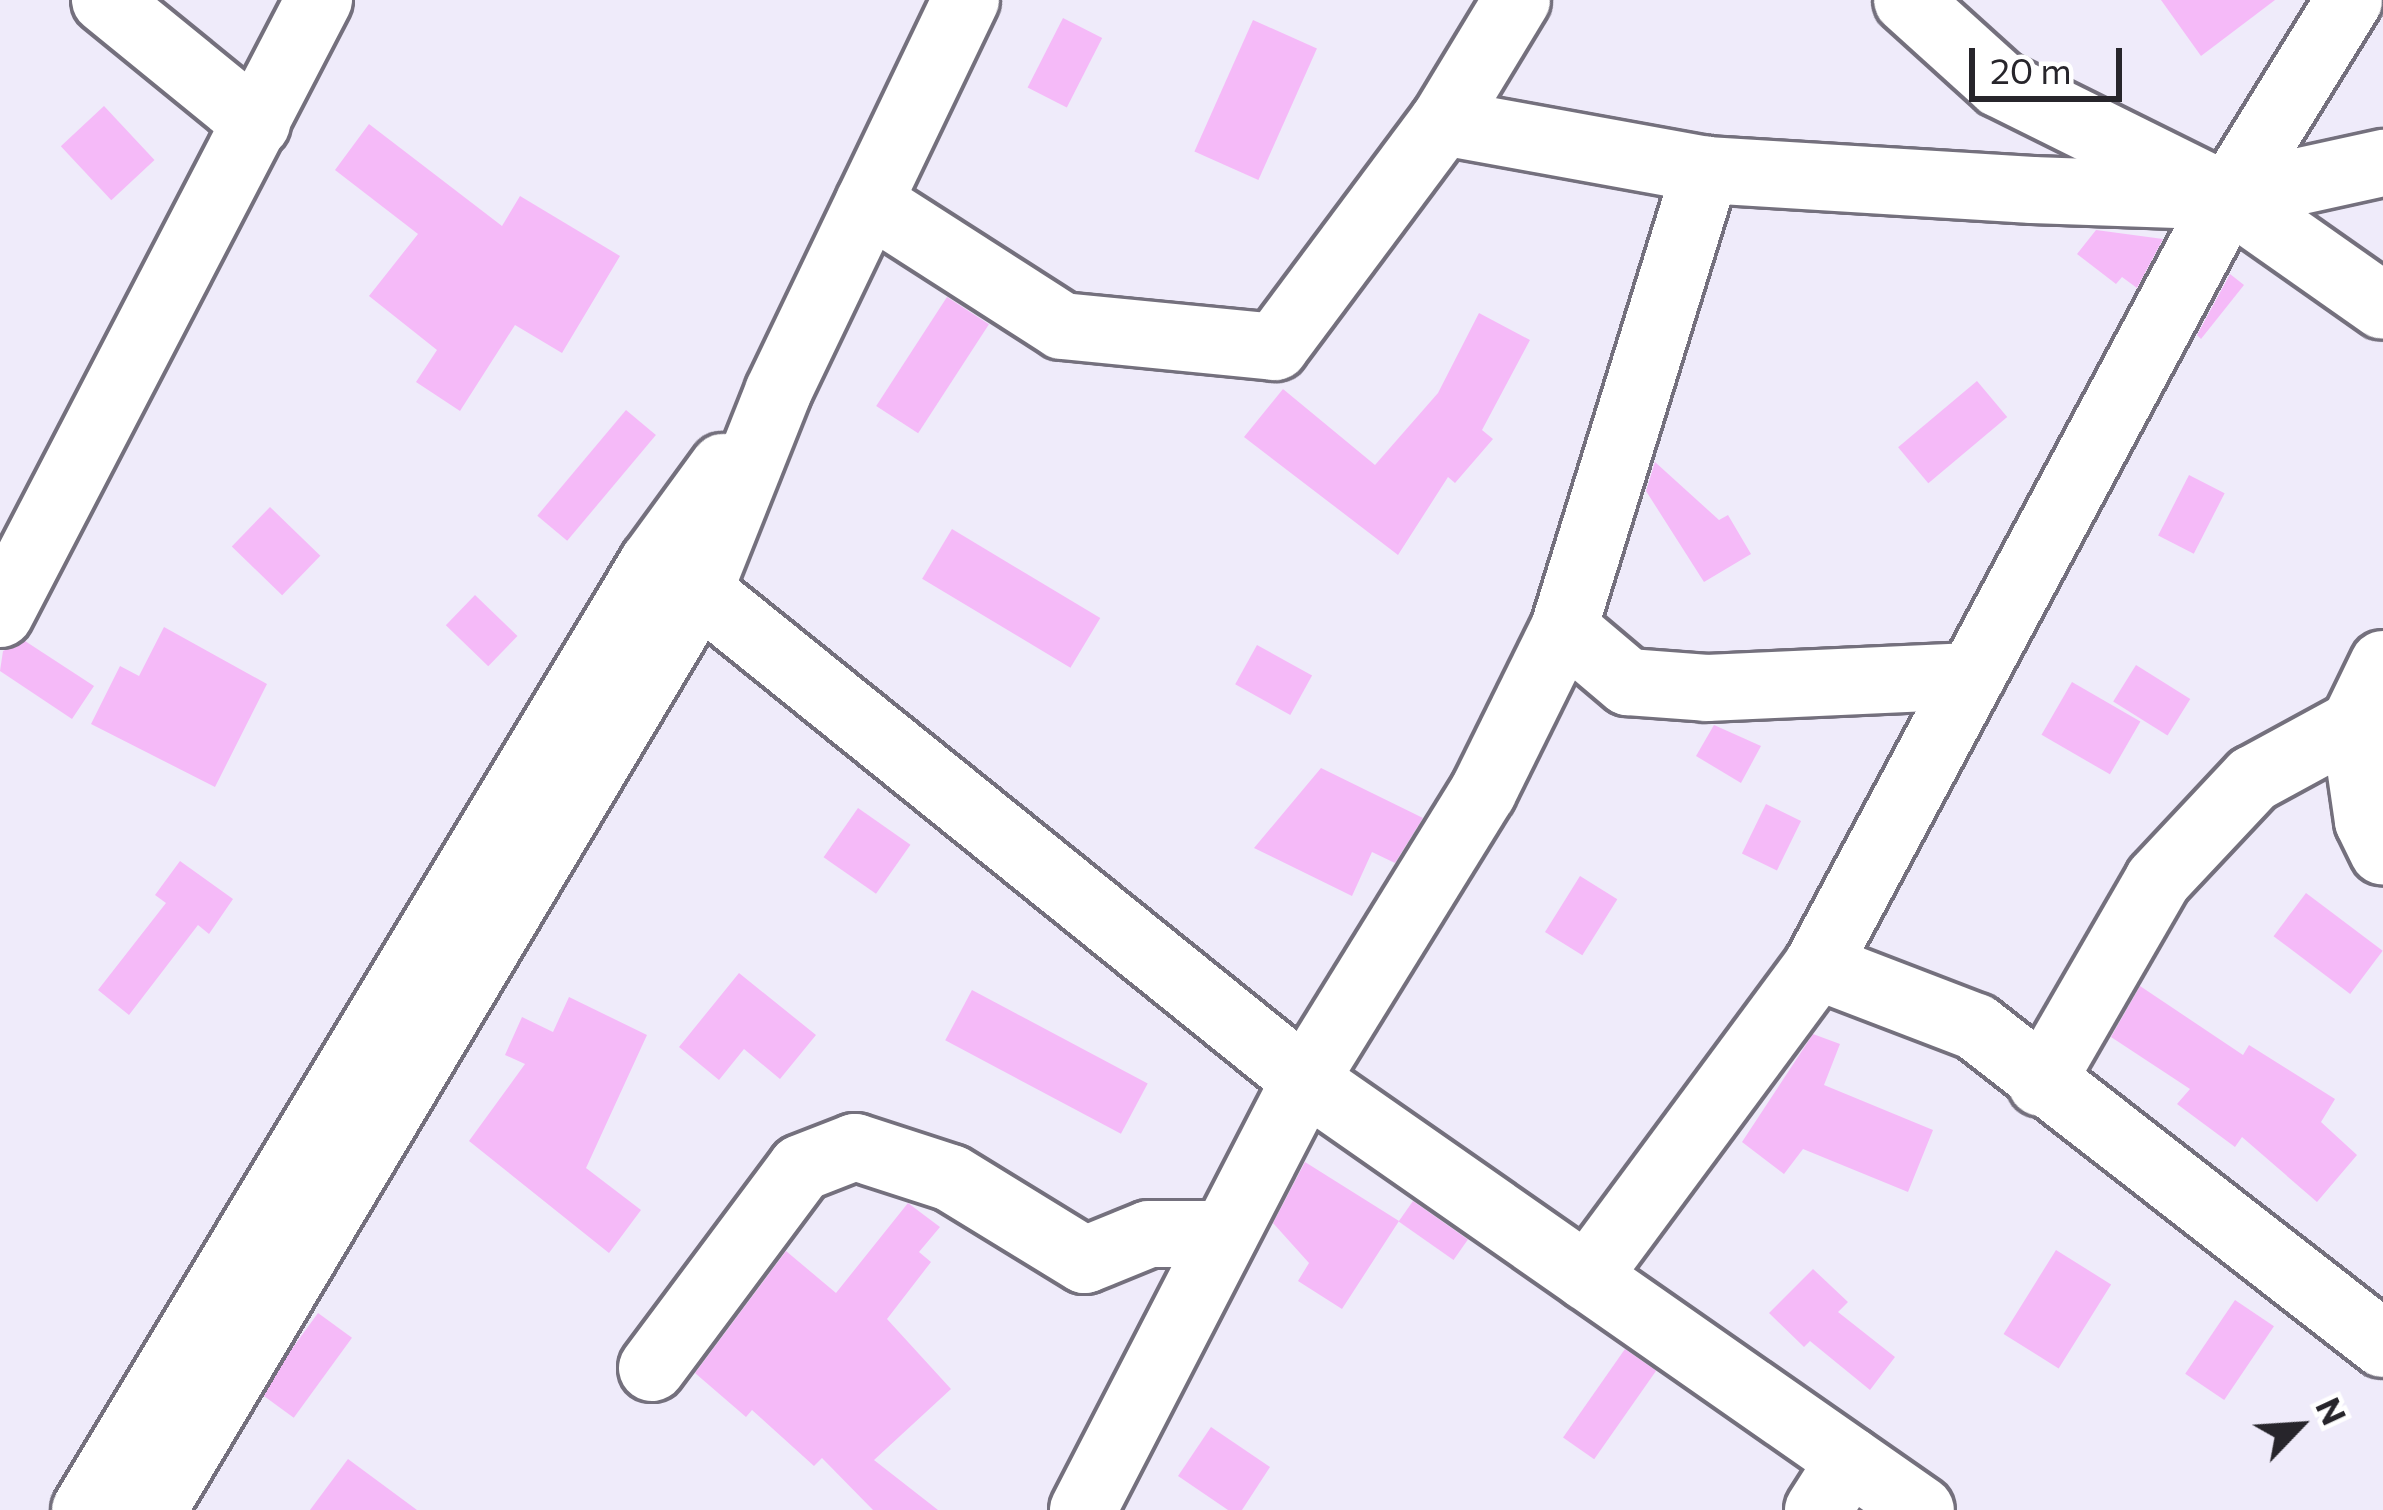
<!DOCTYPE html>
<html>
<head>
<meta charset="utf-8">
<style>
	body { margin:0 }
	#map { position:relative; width:2383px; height:1510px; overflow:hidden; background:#efebfa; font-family:Commissioner,sans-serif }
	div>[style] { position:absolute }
	.building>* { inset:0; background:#f5baf8; transform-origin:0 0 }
	.roads { filter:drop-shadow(3px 0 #74707d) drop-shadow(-3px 0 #74707d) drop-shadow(0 3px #74707d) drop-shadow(0 -3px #74707d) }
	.minor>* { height:66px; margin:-33px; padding:0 33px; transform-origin:33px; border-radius:33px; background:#fff }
	.major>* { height:66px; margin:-33px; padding:0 33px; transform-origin:33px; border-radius:33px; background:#fff }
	span { translate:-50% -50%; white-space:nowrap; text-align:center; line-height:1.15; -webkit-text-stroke:9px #fff; paint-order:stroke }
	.north { position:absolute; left:2239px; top:1366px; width:120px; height:120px; -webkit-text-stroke:9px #fff; paint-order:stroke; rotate:65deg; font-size:33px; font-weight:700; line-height:48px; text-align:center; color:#27252b }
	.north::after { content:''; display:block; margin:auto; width:42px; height:54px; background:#27252b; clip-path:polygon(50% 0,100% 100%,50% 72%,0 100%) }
	.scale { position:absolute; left:1969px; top:48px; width:153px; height:54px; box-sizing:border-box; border:6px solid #27252b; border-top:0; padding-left:15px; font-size:36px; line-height:42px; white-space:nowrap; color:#27252b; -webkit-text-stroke:9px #fff; paint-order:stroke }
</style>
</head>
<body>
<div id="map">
	<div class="building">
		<div style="clip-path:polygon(2161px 0,2275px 0,2201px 56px)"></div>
		<div style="left:1063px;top:18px;width:44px;height:78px;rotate:27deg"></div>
		<div style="left:1253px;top:20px;width:70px;height:144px;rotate:24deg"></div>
		<div style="left:104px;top:106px;width:74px;height:59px;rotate:47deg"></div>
		<div style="clip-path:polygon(369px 124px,502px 226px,520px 196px,620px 256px,562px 353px,515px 325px,460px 411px,416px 382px,437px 350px,369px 296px,418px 234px,335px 170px)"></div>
		<div style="clip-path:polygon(2096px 230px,2163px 239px,2137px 288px,2122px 277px,2116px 284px,2077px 254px)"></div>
		<div style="clip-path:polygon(2230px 274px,2244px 285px,2201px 339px,2197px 335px)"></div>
		<div style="left:947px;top:297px;width:50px;height:130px;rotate:33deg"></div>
		<div style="clip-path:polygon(1479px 313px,1530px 340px,1482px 430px,1493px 439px,1455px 483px,1448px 477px,1398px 555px,1244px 437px,1283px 389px,1375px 465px,1438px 393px)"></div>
		<div style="left:1977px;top:381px;width:47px;height:103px;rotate:50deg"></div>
		<div style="left:626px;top:410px;width:39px;height:138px;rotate:40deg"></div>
		<div style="clip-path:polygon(1655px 462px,1719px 520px,1728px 515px,1751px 554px,1704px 582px,1646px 491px)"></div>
		<div style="left:2189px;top:475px;width:40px;height:68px;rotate:27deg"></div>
		<div style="left:270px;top:507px;width:70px;height:55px;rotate:44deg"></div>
		<div style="left:952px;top:529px;width:173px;height:58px;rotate:31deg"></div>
		<div style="left:475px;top:595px;width:59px;height:42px;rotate:44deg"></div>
		<div style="clip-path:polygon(164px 627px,267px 684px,215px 787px,91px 724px,120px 666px,139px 676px)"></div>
		<div style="clip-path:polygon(25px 641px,94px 686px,72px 719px,0 671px,3px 651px)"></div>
		<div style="left:1257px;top:645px;width:63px;height:45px;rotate:29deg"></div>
		<div style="left:2136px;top:665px;width:64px;height:43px;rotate:32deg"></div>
		<div style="left:2072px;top:682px;width:79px;height:61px;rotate:30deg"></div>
		<div style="clip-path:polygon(1714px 725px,1761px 746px,1741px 783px,1696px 756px)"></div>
		<div style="clip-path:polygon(1321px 768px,1423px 818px,1395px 863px,1372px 852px,1352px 896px,1254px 848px)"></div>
		<div style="left:1766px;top:804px;width:39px;height:55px;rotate:26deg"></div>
		<div style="left:858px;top:808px;width:64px;height:60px;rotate:35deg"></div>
		<div style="clip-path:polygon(180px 861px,233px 899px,209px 934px,198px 925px,129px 1015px,98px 990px,166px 903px,155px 895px)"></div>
		<div style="left:1580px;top:876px;width:44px;height:66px;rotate:32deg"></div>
		<div style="left:2306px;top:893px;width:96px;height:54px;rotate:37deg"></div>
		<div style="clip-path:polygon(739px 973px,816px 1035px,780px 1079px,744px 1049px,719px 1080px,679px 1047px)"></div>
		<div style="clip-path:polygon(2140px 986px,2243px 1055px,2249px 1045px,2335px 1099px,2321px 1122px,2357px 1155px,2317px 1202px,2242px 1137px,2235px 1147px,2177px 1104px,2190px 1089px,2111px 1037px)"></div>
		<div style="left:972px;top:990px;width:199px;height:57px;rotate:28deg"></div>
		<div style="clip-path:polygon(569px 997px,647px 1035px,586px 1168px,641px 1210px,609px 1253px,469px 1141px,525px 1064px,505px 1055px,522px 1017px,553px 1032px)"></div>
		<div style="clip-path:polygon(1813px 1034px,1840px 1044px,1824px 1085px,1933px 1130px,1908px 1192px,1803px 1149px,1784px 1174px,1742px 1142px)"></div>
		<div style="clip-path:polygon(1305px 1162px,1399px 1221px,1342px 1309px,1298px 1281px,1309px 1263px,1273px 1223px)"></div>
		<div style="left:1413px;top:1201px;width:67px;height:25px;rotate:35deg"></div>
		<div style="clip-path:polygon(908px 1203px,940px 1227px,919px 1252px,931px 1262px,887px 1319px,951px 1389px,874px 1460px,938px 1510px,873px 1510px,822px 1458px,814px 1466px,752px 1410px,746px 1417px,695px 1373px,786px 1251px,836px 1293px)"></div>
		<div style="left:2056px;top:1250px;width:65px;height:99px;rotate:32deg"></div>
		<div style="clip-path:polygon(1813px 1269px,1848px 1302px,1838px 1312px,1895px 1357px,1870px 1390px,1810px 1341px,1804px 1347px,1769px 1313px)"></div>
		<div style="left:2235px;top:1300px;width:47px;height:89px;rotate:34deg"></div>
		<div style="left:318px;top:1313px;width:42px;height:99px;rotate:36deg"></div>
		<div style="left:1625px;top:1349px;width:38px;height:108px;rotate:35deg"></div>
		<div style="clip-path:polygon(1211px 1427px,1270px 1467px,1242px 1510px,1228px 1510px,1178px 1476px)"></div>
		<div style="clip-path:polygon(348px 1459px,417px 1510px,310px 1510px)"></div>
	</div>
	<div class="roads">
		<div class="minor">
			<div style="left:105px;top:0;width:196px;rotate:39.2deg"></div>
			<div style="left:1907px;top:0;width:125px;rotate:42.1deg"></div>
			<div style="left:2000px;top:84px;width:254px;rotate:26.4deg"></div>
			<div style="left:2228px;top:197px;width:189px;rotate:35.1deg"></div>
			<div style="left:1443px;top:122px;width:267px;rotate:10.3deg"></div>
			<div style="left:1706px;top:170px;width:327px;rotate:3.5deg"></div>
			<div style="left:2032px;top:190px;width:196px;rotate:2deg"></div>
			<div style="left:2228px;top:197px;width:159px;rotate:-12.4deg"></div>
			<div style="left:869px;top:202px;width:229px;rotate:32.7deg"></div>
			<div style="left:1062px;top:326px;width:214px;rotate:5.6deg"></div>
			<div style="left:1275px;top:347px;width:281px;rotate:-53.3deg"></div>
			<div style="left:1443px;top:122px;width:143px;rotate:-58.8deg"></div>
			<div style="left:653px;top:563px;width:54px;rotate:31.3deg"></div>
			<div style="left:699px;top:591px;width:779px;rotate:38.9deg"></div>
			<div style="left:1305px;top:1080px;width:751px;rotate:34.92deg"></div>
			<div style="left:0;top:614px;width:692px;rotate:-62.55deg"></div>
			<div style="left:1564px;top:628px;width:84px;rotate:40.2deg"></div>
			<div style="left:1628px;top:682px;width:79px;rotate:4.3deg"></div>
			<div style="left:1707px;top:688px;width:265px;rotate:-2.6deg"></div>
			<div style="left:2383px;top:664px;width:67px;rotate:115.8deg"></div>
			<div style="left:2354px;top:724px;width:98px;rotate:81.8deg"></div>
			<div style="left:2368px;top:821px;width:34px;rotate:64deg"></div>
			<div style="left:1817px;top:966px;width:170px;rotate:21deg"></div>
			<div style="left:1976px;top:1027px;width:516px;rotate:37.91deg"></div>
			<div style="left:2041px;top:1083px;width:234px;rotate:-60deg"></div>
			<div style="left:2158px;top:880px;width:139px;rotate:-46.8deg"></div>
			<div style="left:2253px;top:779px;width:115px;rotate:-28.6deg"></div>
			<div style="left:1587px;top:1277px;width:387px;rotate:-53.5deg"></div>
			<div style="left:1817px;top:966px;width:872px;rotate:-61.88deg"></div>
			<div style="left:2228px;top:197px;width:231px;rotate:-58.4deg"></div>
			<div style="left:652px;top:1368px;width:249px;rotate:-53.3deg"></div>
			<div style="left:801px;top:1168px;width:58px;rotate:-21.3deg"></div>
			<div style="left:855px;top:1147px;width:101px;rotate:17.9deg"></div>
			<div style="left:951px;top:1178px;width:157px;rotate:31.5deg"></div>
			<div style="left:1085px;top:1260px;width:69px;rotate:-22.1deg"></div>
			<div style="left:1149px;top:1234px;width:76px"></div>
			<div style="left:1083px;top:1510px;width:484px;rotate:-62.7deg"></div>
			<div style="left:1305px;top:1080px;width:339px;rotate:-58.3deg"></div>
			<div style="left:1483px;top:792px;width:183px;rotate:-63.7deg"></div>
			<div style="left:1564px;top:628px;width:480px;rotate:-72.8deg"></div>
			<div style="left:1818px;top:1510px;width:59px;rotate:-57.4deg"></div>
		</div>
		<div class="major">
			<div style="left:85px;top:1510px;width:1104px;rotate:-59.05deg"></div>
			<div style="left:653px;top:563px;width:119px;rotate:-53.9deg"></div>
			<div style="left:153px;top:1510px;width:1069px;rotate:-59.28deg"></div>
			<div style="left:699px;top:591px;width:214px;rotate:-68.3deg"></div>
			<div style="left:778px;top:392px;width:435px;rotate:-64.4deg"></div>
		</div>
	</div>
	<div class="north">N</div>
	<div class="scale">20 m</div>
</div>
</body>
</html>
